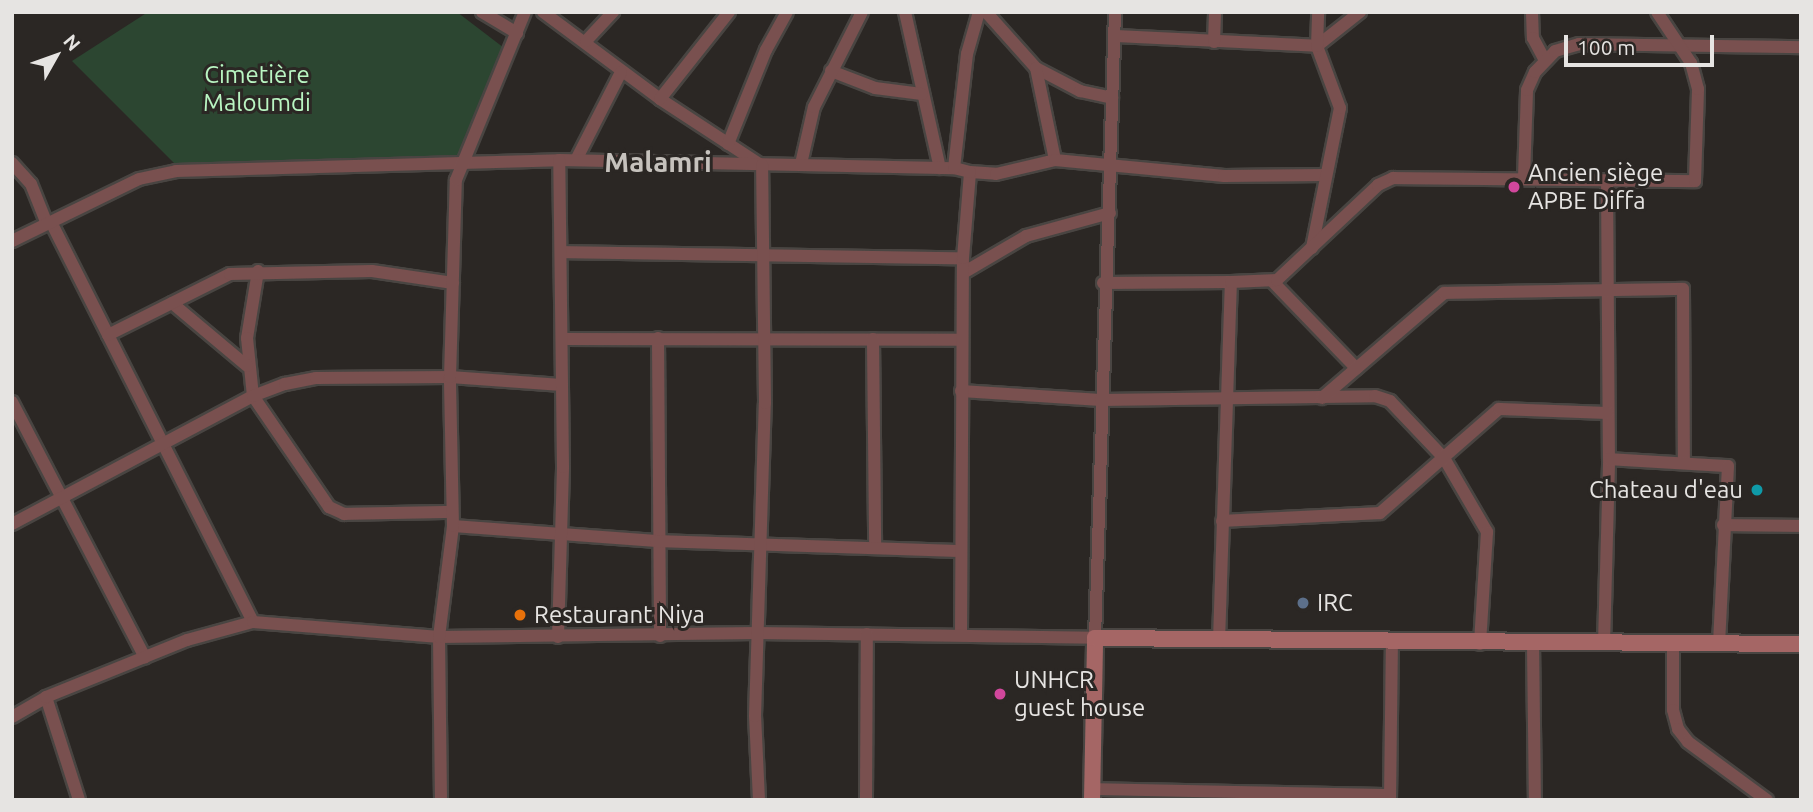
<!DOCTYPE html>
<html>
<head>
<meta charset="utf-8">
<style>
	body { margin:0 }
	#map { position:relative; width:1813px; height:812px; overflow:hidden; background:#2b2724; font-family:Ubuntu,sans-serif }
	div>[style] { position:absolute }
	.green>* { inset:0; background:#2c4631 }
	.roads { filter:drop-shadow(2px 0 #494542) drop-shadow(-2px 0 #494542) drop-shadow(0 2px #494542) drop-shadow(0 -2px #494542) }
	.street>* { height:12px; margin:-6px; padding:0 6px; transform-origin:6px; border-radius:6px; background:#79504f }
	.secondary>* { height:16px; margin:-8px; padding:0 8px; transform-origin:8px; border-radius:8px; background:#a56665 }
	.dots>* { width:19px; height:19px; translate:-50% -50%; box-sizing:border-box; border:4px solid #2b2724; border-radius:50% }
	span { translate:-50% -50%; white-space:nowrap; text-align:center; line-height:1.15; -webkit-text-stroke:6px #2b2724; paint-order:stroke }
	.park-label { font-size:24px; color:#b9f5c2 }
	.poi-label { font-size:24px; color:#e6e4e2 }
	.left { translate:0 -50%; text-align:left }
	.right { translate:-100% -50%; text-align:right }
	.quarter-label { font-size:28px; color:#c6c2bd; font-weight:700 }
	.frame { position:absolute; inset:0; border:14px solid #e6e4e2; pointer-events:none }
	.north { position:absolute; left:21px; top:21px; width:70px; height:70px; -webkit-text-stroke:5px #2b2724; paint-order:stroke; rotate:50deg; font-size:19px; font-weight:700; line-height:28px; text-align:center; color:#e6e4e2 }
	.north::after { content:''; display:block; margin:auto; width:24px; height:32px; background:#e6e4e2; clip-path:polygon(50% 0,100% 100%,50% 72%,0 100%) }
	.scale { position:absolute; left:1564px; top:35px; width:150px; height:32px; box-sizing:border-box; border:4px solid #e6e4e2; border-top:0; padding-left:9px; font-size:21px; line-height:24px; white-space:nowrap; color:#e6e4e2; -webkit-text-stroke:5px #2b2724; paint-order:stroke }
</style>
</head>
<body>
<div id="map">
	<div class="green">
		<div style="clip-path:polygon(148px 12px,457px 12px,512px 54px,458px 160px,177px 166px,72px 61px)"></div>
	</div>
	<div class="roads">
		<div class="street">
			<div style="left:482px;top:12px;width:41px;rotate:31deg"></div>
			<div style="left:543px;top:12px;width:146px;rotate:36.6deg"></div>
			<div style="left:660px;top:99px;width:121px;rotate:33.2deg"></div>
			<div style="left:905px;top:12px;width:160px;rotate:77.4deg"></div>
			<div style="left:986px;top:12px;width:75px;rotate:48.2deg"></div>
			<div style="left:1036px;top:68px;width:50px;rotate:27.6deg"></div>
			<div style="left:1080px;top:91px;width:33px;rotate:12deg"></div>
			<div style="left:1532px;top:12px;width:26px;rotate:88deg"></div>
			<div style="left:1533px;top:38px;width:24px;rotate:62deg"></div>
			<div style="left:1116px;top:36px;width:201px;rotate:2.8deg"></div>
			<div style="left:1317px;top:46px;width:55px;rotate:-38.3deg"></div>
			<div style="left:586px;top:41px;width:40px;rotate:-47deg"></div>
			<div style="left:1214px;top:42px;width:30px;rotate:-88deg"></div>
			<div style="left:1036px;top:68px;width:94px;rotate:78.3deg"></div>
			<div style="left:831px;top:71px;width:47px;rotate:21.1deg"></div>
			<div style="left:875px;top:88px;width:47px;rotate:7.3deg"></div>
			<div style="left:660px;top:99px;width:111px;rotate:-51.6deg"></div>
			<div style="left:728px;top:144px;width:101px;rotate:-68deg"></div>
			<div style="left:766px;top:50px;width:43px;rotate:-61.1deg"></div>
			<div style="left:576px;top:160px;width:99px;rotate:-62.9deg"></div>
			<div style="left:12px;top:163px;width:28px;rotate:48deg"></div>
			<div style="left:31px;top:184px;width:43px;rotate:68.2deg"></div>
			<div style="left:801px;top:164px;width:58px;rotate:-77.2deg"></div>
			<div style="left:814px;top:107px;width:106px;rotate:-63.2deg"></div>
			<div style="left:970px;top:172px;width:26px;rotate:4deg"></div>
			<div style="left:996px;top:174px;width:61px;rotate:-13.3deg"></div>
			<div style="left:1055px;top:160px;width:170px;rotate:5.4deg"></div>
			<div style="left:1224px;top:176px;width:101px;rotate:-0.6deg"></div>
			<div style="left:1524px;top:177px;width:87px;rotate:-88deg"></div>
			<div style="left:1527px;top:90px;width:20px;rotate:-66deg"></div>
			<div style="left:1535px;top:72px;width:29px;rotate:-46deg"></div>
			<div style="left:1555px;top:51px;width:25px;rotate:-16deg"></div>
			<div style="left:1579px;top:44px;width:222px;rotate:0.8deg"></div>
			<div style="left:1607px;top:182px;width:277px;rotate:89.6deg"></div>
			<div style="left:51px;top:222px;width:448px;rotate:63.2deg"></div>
			<div style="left:12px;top:241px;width:141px;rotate:-26deg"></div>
			<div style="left:139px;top:179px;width:38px;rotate:-12deg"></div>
			<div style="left:176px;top:171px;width:383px;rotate:-1.6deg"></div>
			<div style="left:559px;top:160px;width:395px;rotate:1.2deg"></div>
			<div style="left:1312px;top:248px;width:143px;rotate:-78.7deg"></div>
			<div style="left:1340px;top:108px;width:66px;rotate:-110.4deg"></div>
			<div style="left:1317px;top:46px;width:34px;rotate:-88deg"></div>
			<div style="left:561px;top:252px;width:402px;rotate:0.9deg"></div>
			<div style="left:258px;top:271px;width:68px;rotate:99.3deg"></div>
			<div style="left:247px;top:338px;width:58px;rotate:84.1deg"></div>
			<div style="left:253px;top:396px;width:135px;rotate:55.6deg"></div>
			<div style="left:329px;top:507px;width:17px;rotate:25deg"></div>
			<div style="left:344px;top:514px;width:108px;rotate:-1.1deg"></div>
			<div style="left:963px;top:273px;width:73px;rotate:-30.4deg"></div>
			<div style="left:1026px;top:236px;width:87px;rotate:-15.3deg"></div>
			<div style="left:1273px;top:282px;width:120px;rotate:46deg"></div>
			<div style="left:1103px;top:283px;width:128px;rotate:-0.4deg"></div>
			<div style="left:172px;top:303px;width:98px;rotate:40deg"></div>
			<div style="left:108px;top:335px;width:136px;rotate:-26.6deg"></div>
			<div style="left:230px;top:274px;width:142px;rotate:-1.2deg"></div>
			<div style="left:372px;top:271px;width:82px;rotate:8.4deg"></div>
			<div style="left:658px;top:338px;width:298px;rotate:89.6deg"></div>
			<div style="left:563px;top:339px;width:399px;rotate:0.1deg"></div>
			<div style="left:873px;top:339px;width:207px;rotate:89.4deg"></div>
			<div style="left:961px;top:391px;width:140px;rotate:3.7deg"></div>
			<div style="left:1101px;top:400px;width:274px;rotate:-0.8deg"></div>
			<div style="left:1375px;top:396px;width:16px;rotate:18deg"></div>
			<div style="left:1390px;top:401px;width:79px;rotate:46.5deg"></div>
			<div style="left:1444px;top:458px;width:86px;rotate:59.8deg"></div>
			<div style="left:1487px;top:532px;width:112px;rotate:93.6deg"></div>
			<div style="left:1322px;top:398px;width:161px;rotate:-40.7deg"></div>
			<div style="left:1444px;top:293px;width:239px;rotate:-1deg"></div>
			<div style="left:1683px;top:289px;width:173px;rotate:89.7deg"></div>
			<div style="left:12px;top:402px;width:288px;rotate:62.5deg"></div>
			<div style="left:1222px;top:521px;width:158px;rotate:-2.9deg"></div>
			<div style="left:1380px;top:513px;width:158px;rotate:-41.2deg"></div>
			<div style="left:1499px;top:409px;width:109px;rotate:2.1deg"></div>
			<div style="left:12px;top:524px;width:273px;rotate:-28deg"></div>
			<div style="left:253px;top:396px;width:34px;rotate:-21deg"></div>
			<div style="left:285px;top:384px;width:32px;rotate:-11deg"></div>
			<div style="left:316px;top:378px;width:134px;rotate:-0.4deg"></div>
			<div style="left:450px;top:377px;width:112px;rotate:4.1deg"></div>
			<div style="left:1723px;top:525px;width:78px;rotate:0.7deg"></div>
			<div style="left:453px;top:526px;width:204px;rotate:4.2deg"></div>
			<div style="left:656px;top:541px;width:304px;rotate:1.9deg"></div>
			<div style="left:961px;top:635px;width:377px;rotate:-89.7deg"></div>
			<div style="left:963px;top:258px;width:86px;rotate:-85.3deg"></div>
			<div style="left:970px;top:172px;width:16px;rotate:-166deg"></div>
			<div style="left:954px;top:168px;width:115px;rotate:-83.5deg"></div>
			<div style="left:967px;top:54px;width:44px;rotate:-74.1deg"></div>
			<div style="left:558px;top:637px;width:170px;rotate:-88.3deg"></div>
			<div style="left:563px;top:467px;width:307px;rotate:-90.7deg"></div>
			<div style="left:1219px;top:641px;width:359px;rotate:-88.1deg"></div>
			<div style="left:1231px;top:282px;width:46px;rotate:-2.5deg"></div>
			<div style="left:1277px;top:280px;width:139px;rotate:-43.2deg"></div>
			<div style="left:1378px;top:185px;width:17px;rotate:-25deg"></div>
			<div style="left:1393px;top:178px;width:302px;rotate:0.6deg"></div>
			<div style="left:1695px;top:181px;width:92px;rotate:-88.1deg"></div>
			<div style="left:1698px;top:89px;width:27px;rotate:-105deg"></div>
			<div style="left:1691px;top:63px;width:61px;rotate:-123.7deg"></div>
			<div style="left:1533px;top:643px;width:157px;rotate:89.3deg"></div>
			<div style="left:1604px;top:643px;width:184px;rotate:-88.4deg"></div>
			<div style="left:1609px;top:459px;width:119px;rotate:3.4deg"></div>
			<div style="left:1728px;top:466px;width:175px;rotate:92.9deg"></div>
			<div style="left:1673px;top:643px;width:67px;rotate:90deg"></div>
			<div style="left:1673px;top:710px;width:20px;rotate:75deg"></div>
			<div style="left:1678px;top:729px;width:16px;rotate:52deg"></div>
			<div style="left:1688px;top:742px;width:98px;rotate:36.3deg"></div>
			<div style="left:46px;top:697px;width:108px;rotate:72.2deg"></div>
			<div style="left:12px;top:717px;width:39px;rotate:-30deg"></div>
			<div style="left:46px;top:697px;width:152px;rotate:-22deg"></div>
			<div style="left:187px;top:640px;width:68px;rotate:-15.3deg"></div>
			<div style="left:253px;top:622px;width:187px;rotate:4.6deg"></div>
			<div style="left:439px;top:637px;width:318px;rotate:-0.7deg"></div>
			<div style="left:757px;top:633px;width:338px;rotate:0.8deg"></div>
			<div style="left:1095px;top:638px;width:626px;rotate:-88.17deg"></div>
			<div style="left:1092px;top:789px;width:298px;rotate:1.2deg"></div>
			<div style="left:441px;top:800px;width:163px;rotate:-90.7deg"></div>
			<div style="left:439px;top:637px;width:112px;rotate:-82.8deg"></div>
			<div style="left:453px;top:526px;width:149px;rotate:-91.2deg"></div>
			<div style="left:450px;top:377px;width:197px;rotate:-88.3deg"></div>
			<div style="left:456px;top:180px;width:182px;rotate:-67.7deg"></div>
			<div style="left:759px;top:800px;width:84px;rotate:-92.7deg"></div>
			<div style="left:755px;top:716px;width:313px;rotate:-88.2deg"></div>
			<div style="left:765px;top:403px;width:238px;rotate:-90.7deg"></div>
			<div style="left:866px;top:800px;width:166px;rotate:-89.7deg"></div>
			<div style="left:1390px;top:800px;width:158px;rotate:-89.3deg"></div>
		</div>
		<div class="secondary">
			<div style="left:1092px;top:800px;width:162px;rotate:-88.9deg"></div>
			<div style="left:1095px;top:638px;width:706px;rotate:0.49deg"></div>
		</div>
	</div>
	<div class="dots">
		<div style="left:1514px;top:187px;background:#d1479c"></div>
		<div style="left:1757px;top:490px;background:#0f9aa8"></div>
		<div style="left:1303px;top:603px;background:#5c6f8a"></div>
		<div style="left:520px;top:615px;background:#e8710a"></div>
		<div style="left:1000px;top:694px;background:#d1479c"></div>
	</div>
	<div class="park-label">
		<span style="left:257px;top:89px">Cimetière<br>Maloumdi</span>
	</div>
	<div class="poi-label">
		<span class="left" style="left:1528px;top:187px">Ancien siège<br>APBE Diffa</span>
		<span class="right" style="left:1743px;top:490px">Chateau d'eau</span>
		<span class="left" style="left:1317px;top:603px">IRC</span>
		<span class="left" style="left:534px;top:615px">Restaurant Niya</span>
		<span class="left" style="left:1014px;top:694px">UNHCR<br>guest house</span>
	</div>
	<div class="quarter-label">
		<span style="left:658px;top:162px">Malamri</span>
	</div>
	<div class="frame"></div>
	<div class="north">N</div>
	<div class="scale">100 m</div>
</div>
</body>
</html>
